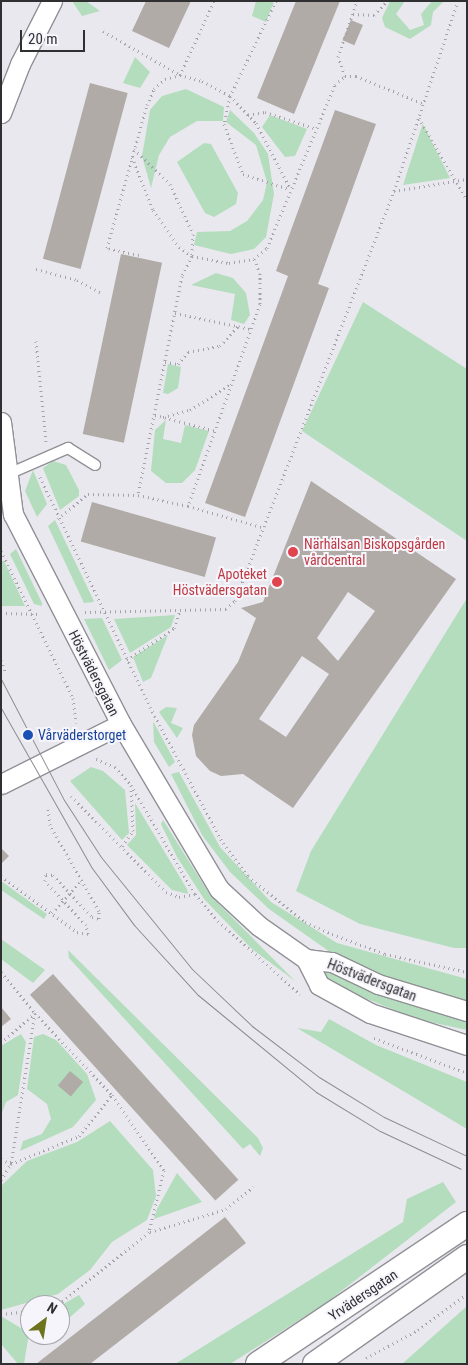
<!DOCTYPE html>
<html>
<head>
<meta charset="utf-8">
<style>
	body { margin:0 }
	#map { position:relative; width:468px; height:1365px; overflow:hidden; background:#eae8ef; font-family:"Roboto Condensed",sans-serif }
	div>[style] { position:absolute }
	.green>* { inset:0; background:#b3ddbc }
	.building>* { inset:0; background:#b0aba6; transform-origin:0 0 }
	.path>* { height:3px; margin-top:-1.5px; transform-origin:0; background:repeating-linear-gradient(90deg,#a5a3a9 0 1px,transparent 0 5px) }
	.roads { filter:drop-shadow(1px 0 #919096) drop-shadow(-1px 0 #919096) drop-shadow(0 1px #919096) drop-shadow(0 -1px #919096) }
	.service>* { height:10px; margin:-5px; padding:0 5px; transform-origin:5px; border-radius:5px; background:#fff }
	.minor>* { height:19px; margin:-9.5px; padding:0 9.5px; transform-origin:9.5px; border-radius:9.5px; background:#fff }
	.tertiary>* { height:24px; margin:-12px; padding:0 12px; transform-origin:12px; border-radius:12px; background:#fff }
	.tram>* { height:1px; margin:-0.5px; padding:0 0.5px; transform-origin:0.5px; border-radius:0.5px; background:#8e8c91 }
	.dots>* { width:14px; height:14px; translate:-50% -50%; box-sizing:border-box; border:2px solid #f7f5fc; border-radius:50% }
	span { translate:-50% -50%; white-space:nowrap; text-align:center; line-height:1.15; -webkit-text-stroke:4px #f7f5fc; paint-order:stroke }
	.health-label { font-size:14px; color:#be3a42 }
	.left { translate:0 -50%; text-align:left }
	.right { translate:-100% -50%; text-align:right }
	.street-label { font-size:14px; color:#302f32 }
	.transit-label { font-size:14px; color:#164399 }
	.frame { position:absolute; inset:0; border:2px solid #302f32; pointer-events:none }
	.north { position:absolute; left:20px; top:1295px; width:50px; height:50px; box-sizing:border-box; background:#f7f5fc; border:1px solid #a7a6ab; border-radius:50%; rotate:31deg; font-size:14px; font-weight:700; line-height:20px; text-align:center; color:#302f32 }
	.north::after { content:''; display:block; margin:auto; width:18px; height:22px; background:#6e741c; clip-path:polygon(50% 0,100% 100%,50% 72%,0 100%) }
	.scale { position:absolute; left:20px; top:30px; width:65px; height:22px; box-sizing:border-box; border:2px solid #302f32; border-top:0; padding-left:6px; font-size:15px; line-height:18px; white-space:nowrap; color:#302f32; -webkit-text-stroke:4px #f7f5fc; paint-order:stroke }
</style>
</head>
<body>
<div id="map">
	<div class="green">
		<div style="clip-path:polygon(72px 1px,86px 1px,100px 11px,82px 16px)"></div>
		<div style="clip-path:polygon(256px 1px,274px 1px,266px 22px,252px 16px)"></div>
		<div style="clip-path:polygon(390px 1px,405px 1px,396px 14px,410px 30px,424px 25px,421px 14px,432px 1px,443px 2px,433px 12px,431px 25px,410px 39px,385px 27px,382px 18px)"></div>
		<div style="clip-path:polygon(135px 57px,150px 72px,140px 88px,123px 83px)"></div>
		<div style="clip-path:polygon(186px 89px,224px 107px,223px 121px,197px 121px,170px 137px,159px 155px,151px 188px,142px 156px,150px 110px,162px 96px)"></div>
		<div style="clip-path:polygon(230px 110px,254px 133px,268px 154px,274px 194px,266px 237px,254px 249px,231px 254px,194px 245px,197px 232px,230px 231px,247px 221px,263px 200px,267px 182px,256px 145px,226px 122px)"></div>
		<div style="clip-path:polygon(270px 115px,307px 129px,295px 156px,285px 157px,262px 127px)"></div>
		<div style="clip-path:polygon(423px 124px,450px 178px,403px 185px,422px 126px)"></div>
		<div style="clip-path:polygon(204px 143px,211px 144px,238px 193px,236px 204px,214px 217px,205px 213px,177px 162px)"></div>
		<div style="clip-path:polygon(216px 273px,233px 278px,246px 293px,250px 315px,244px 324px,231px 320px,235px 294px,191px 285px)"></div>
		<div style="clip-path:polygon(363px 302px,467px 369px,467px 541px,302px 431px)"></div>
		<div style="clip-path:polygon(168px 364px,181px 367px,178px 388px,168px 394px,163px 393px)"></div>
		<div style="clip-path:polygon(166px 420px,163px 439px,181px 443px,185px 425px,209px 431px,195px 470px,182px 483px,166px 483px,151px 471px,155px 430px)"></div>
		<div style="clip-path:polygon(53px 461px,66px 465px,79px 490px,79px 496px,60px 510px,43px 468px)"></div>
		<div style="clip-path:polygon(33px 470px,47px 504px,37px 517px,25px 491px)"></div>
		<div style="clip-path:polygon(55px 520px,92px 597px,94px 602px,84px 603px,48px 526px)"></div>
		<div style="clip-path:polygon(16px 549px,42px 603px,42px 606px,34px 604px,10px 554px)"></div>
		<div style="clip-path:polygon(1px 561px,4px 561px,25px 606px,1px 606px)"></div>
		<div style="clip-path:polygon(467px 598px,467px 948px,454px 948px,360px 924px,296px 891px,311px 851px)"></div>
		<div style="clip-path:polygon(175px 615px,171px 627px,130px 653px,114px 619px)"></div>
		<div style="clip-path:polygon(102px 618px,122px 660px,109px 670px,84px 619px)"></div>
		<div style="clip-path:polygon(168px 635px,151px 678px,143px 682px,133px 657px)"></div>
		<div style="clip-path:polygon(166px 707px,177px 708px,171px 723px,183px 728px,177px 738px,159px 712px)"></div>
		<div style="clip-path:polygon(153px 721px,175px 762px,169px 767px,154px 742px)"></div>
		<div style="clip-path:polygon(91px 767px,103px 771px,125px 790px,129px 833px,122px 840px,70px 781px)"></div>
		<div style="clip-path:polygon(179px 772px,220px 847px,271px 902px,337px 943px,467px 979px,467px 1004px,411px 990px,330px 952px,269px 909px,230px 872px,202px 835px,171px 774px)"></div>
		<div style="clip-path:polygon(135px 803px,187px 889px,188px 894px,172px 890px,127px 845px,136px 835px)"></div>
		<div style="clip-path:polygon(163px 820px,210px 895px,295px 981px,252px 949px,204px 899px,177px 857px,161px 824px)"></div>
		<div style="clip-path:polygon(1px 881px,47px 914px,44px 919px,1px 890px)"></div>
		<div style="clip-path:polygon(1px 939px,45px 970px,33px 983px,1px 959px)"></div>
		<div style="clip-path:polygon(68px 950px,258px 1138px,263px 1148px,260px 1156px,250px 1144px,243px 1149px,69px 958px)"></div>
		<div style="clip-path:polygon(320px 962px,409px 1003px,467px 1017px,467px 1030px,416px 1019px,350px 992px,315px 971px)"></div>
		<div style="clip-path:polygon(329px 1019px,376px 1045px,467px 1082px,467px 1129px,297px 1028px,321px 1032px)"></div>
		<div style="clip-path:polygon(21px 1034px,26px 1042px,18px 1095px,6px 1102px,1px 1115px,1px 1046px)"></div>
		<div style="clip-path:polygon(43px 1034px,56px 1040px,87px 1074px,96px 1100px,73px 1127px,20px 1151px,23px 1141px,42px 1134px,51px 1119px,47px 1104px,27px 1089px,34px 1037px)"></div>
		<div style="clip-path:polygon(110px 1121px,153px 1170px,156px 1196px,147px 1220px,112px 1242px,90px 1270px,58px 1294px,1px 1310px,1px 1186px,27px 1161px,77px 1142px)"></div>
		<div style="clip-path:polygon(177px 1173px,202px 1202px,154px 1219px,157px 1209px)"></div>
		<div style="clip-path:polygon(443px 1182px,456px 1202px,326px 1303px,230px 1364px,175px 1364px,403px 1222px,407px 1199px)"></div>
		<div style="clip-path:polygon(79px 1295px,85px 1304px,60px 1326px,60px 1306px)"></div>
		<div style="clip-path:polygon(467px 1306px,467px 1364px,402px 1364px)"></div>
		<div style="clip-path:polygon(1px 1316px,29px 1333px,24px 1364px,18px 1364px,1px 1344px)"></div>
	</div>
	<div class="building">
		<div style="clip-path:polygon(146px 1px,191px 1px,169px 48px,132px 31px)"></div>
		<div style="clip-path:polygon(296px 1px,340px 1px,294px 114px,257px 98px)"></div>
		<div style="left:351px;top:20px;width:13px;height:22px;rotate:23deg"></div>
		<div style="left:90px;top:83px;width:39px;height:182px;rotate:15deg"></div>
		<div style="clip-path:polygon(335px 110px,376px 124px,318px 284px,329px 288px,245px 517px,205px 503px,288px 276px,276px 271px)"></div>
		<div style="left:121px;top:254px;width:42px;height:184px;rotate:12deg"></div>
		<div style="clip-path:polygon(evenodd,311px 481px,456px 579px,293px 808px,243px 774px,221px 776px,210px 771px,196px 756px,192px 735px,194px 725px,238px 662px,256px 618px,241px 608px,263px 602px,311px 481px,348px 592px,375px 611px,338px 661px,317px 638px,348px 592px,311px 481px,302px 656px,329px 674px,286px 737px,259px 719px,302px 656px)"></div>
		<div style="left:92px;top:502px;width:129px;height:41px;rotate:16deg"></div>
		<div style="clip-path:polygon(1px 848px,9px 856px,1px 864px)"></div>
		<div style="left:53px;top:974px;width:277px;height:31px;rotate:48deg"></div>
		<div style="clip-path:polygon(1px 1007px,11px 1019px,1px 1027px)"></div>
		<div style="left:70px;top:1071px;width:17px;height:19px;rotate:40deg"></div>
		<div style="clip-path:polygon(225px 1217px,246px 1243px,90px 1364px,36px 1364px)"></div>
	</div>
	<div class="path">
		<div style="left:276px;top:1px;width:106px;rotate:115.8deg"></div>
		<div style="left:230px;top:96px;width:29px;rotate:102deg"></div>
		<div style="left:224px;top:124px;width:53px;rotate:69.2deg"></div>
		<div style="left:243px;top:174px;width:48px;rotate:18.1deg"></div>
		<div style="left:353px;top:14px;width:21px;rotate:3deg"></div>
		<div style="left:374px;top:15px;width:19px;rotate:-47deg"></div>
		<div style="left:103px;top:31px;width:89px;rotate:29.7deg"></div>
		<div style="left:180px;top:75px;width:23px;rotate:15deg"></div>
		<div style="left:202px;top:81px;width:32px;rotate:28deg"></div>
		<div style="left:230px;top:96px;width:37px;rotate:46deg"></div>
		<div style="left:256px;top:123px;width:73px;rotate:62.4deg"></div>
		<div style="left:345px;top:76px;width:20px;rotate:-110deg"></div>
		<div style="left:338px;top:57px;width:59px;rotate:-71.3deg"></div>
		<div style="left:248px;top:115px;width:17px;rotate:-10deg"></div>
		<div style="left:265px;top:112px;width:52px;rotate:18.1deg"></div>
		<div style="left:419px;top:118px;width:95px;rotate:59.7deg"></div>
		<div style="left:134px;top:149px;width:50px;rotate:44.2deg"></div>
		<div style="left:170px;top:184px;width:55px;rotate:65.3deg"></div>
		<div style="left:193px;top:234px;width:22px;rotate:93deg"></div>
		<div style="left:192px;top:256px;width:38px;rotate:11deg"></div>
		<div style="left:229px;top:263px;width:25px;rotate:-9deg"></div>
		<div style="left:254px;top:259px;width:17px;rotate:-40deg"></div>
		<div style="left:267px;top:248px;width:177px;rotate:-67.4deg"></div>
		<div style="left:335px;top:85px;width:13px;rotate:-42deg"></div>
		<div style="left:345px;top:76px;width:11px"></div>
		<div style="left:356px;top:76px;width:74px;rotate:22.4deg"></div>
		<div style="left:132px;top:157px;width:57px;rotate:68.4deg"></div>
		<div style="left:153px;top:210px;width:45px;rotate:54.9deg"></div>
		<div style="left:179px;top:247px;width:16px;rotate:35deg"></div>
		<div style="left:192px;top:256px;width:22px;rotate:117deg"></div>
		<div style="left:182px;top:276px;width:223px;rotate:101.4deg"></div>
		<div style="left:138px;top:495px;width:51px;rotate:12.4deg"></div>
		<div style="left:394px;top:191px;width:200px;rotate:-71.4deg"></div>
		<div style="left:139px;top:255px;width:33px;rotate:-168deg"></div>
		<div style="left:107px;top:248px;width:148px;rotate:-74.4deg"></div>
		<div style="left:147px;top:105px;width:17px;rotate:-66deg"></div>
		<div style="left:154px;top:89px;width:15px;rotate:-42deg"></div>
		<div style="left:165px;top:79px;width:16px;rotate:-15deg"></div>
		<div style="left:180px;top:75px;width:81px;rotate:-65.3deg"></div>
		<div style="left:254px;top:259px;width:15px;rotate:67deg"></div>
		<div style="left:260px;top:273px;width:31px;rotate:90deg"></div>
		<div style="left:260px;top:304px;width:214px;rotate:109.6deg"></div>
		<div style="left:188px;top:506px;width:76px;rotate:16deg"></div>
		<div style="left:36px;top:269px;width:42px;rotate:15deg"></div>
		<div style="left:77px;top:280px;width:26px;rotate:28deg"></div>
		<div style="left:175px;top:313px;width:77px;rotate:12deg"></div>
		<div style="left:36px;top:341px;width:101px;rotate:84.3deg"></div>
		<div style="left:165px;top:362px;width:13px;rotate:9deg"></div>
		<div style="left:178px;top:364px;width:16px;rotate:-50deg"></div>
		<div style="left:188px;top:352px;width:33px;rotate:-11deg"></div>
		<div style="left:220px;top:346px;width:27px;rotate:-48deg"></div>
		<div style="left:155px;top:415px;width:63px;rotate:14.7deg"></div>
		<div style="left:163px;top:417px;width:28px;rotate:-15deg"></div>
		<div style="left:190px;top:410px;width:49px;rotate:-32.4deg"></div>
		<div style="left:40px;top:477px;width:255px;rotate:64.4deg"></div>
		<div style="left:150px;top:707px;width:154px;rotate:61.8deg"></div>
		<div style="left:223px;top:843px;width:41px;rotate:52.9deg"></div>
		<div style="left:248px;top:876px;width:73px;rotate:38.9deg"></div>
		<div style="left:305px;top:922px;width:30px;rotate:24deg"></div>
		<div style="left:332px;top:934px;width:57px;rotate:20.7deg"></div>
		<div style="left:385px;top:954px;width:84px;rotate:12.4deg"></div>
		<div style="left:58px;top:519px;width:39px;rotate:-40deg"></div>
		<div style="left:88px;top:494px;width:50px;rotate:1.1deg"></div>
		<div style="left:1px;top:551px;width:164px;rotate:63.9deg"></div>
		<div style="left:73px;top:698px;width:25px;rotate:83deg"></div>
		<div style="left:85px;top:612px;width:141px;rotate:-1.2deg"></div>
		<div style="left:226px;top:609px;width:12px;rotate:-42deg"></div>
		<div style="left:235px;top:601px;width:440px;rotate:-68.8deg"></div>
		<div style="left:394px;top:191px;width:74px;rotate:-9.3deg"></div>
		<div style="left:1px;top:613px;width:40px;rotate:1.4deg"></div>
		<div style="left:1px;top:660px;width:12px;rotate:70deg"></div>
		<div style="left:127px;top:660px;width:57px;rotate:-34.2deg"></div>
		<div style="left:174px;top:628px;width:18px;rotate:-71deg"></div>
		<div style="left:96px;top:759px;width:21px;rotate:23deg"></div>
		<div style="left:115px;top:767px;width:24px;rotate:48deg"></div>
		<div style="left:131px;top:785px;width:126px;rotate:59.6deg"></div>
		<div style="left:195px;top:894px;width:35px;rotate:50deg"></div>
		<div style="left:218px;top:921px;width:110px;rotate:41.7deg"></div>
		<div style="left:71px;top:796px;width:135px;rotate:45.3deg"></div>
		<div style="left:166px;top:892px;width:14px;rotate:21deg"></div>
		<div style="left:179px;top:897px;width:16px;rotate:-11deg"></div>
		<div style="left:122px;top:846px;width:19px;rotate:-54deg"></div>
		<div style="left:133px;top:831px;width:45px;rotate:-92.5deg"></div>
		<div style="left:1px;top:876px;width:94px;rotate:36.4deg"></div>
		<div style="left:77px;top:932px;width:11px;rotate:10deg"></div>
		<div style="left:88px;top:934px;width:9px;rotate:-103deg"></div>
		<div style="left:86px;top:925px;width:60px;rotate:-133deg"></div>
		<div style="left:45px;top:881px;width:7px;rotate:-82deg"></div>
		<div style="left:46px;top:874px;width:7px;rotate:8deg"></div>
		<div style="left:53px;top:875px;width:57px;rotate:47.1deg"></div>
		<div style="left:92px;top:917px;width:7px;rotate:16deg"></div>
		<div style="left:99px;top:919px;width:8px;rotate:-90deg"></div>
		<div style="left:99px;top:911px;width:99px;rotate:-119.7deg"></div>
		<div style="left:50px;top:825px;width:16px;rotate:-97deg"></div>
		<div style="left:52px;top:913px;width:43px;rotate:-47.8deg"></div>
		<div style="left:1px;top:972px;width:53px;rotate:50.3deg"></div>
		<div style="left:35px;top:1013px;width:153px;rotate:99deg"></div>
		<div style="left:11px;top:1164px;width:11px;rotate:-153deg"></div>
		<div style="left:374px;top:1038px;width:99px;rotate:20.6deg"></div>
		<div style="left:1px;top:1043px;width:45px;rotate:-41.4deg"></div>
		<div style="left:35px;top:1013px;width:112px;rotate:46.8deg"></div>
		<div style="left:112px;top:1095px;width:91px;rotate:55.3deg"></div>
		<div style="left:164px;top:1170px;width:64px;rotate:103.6deg"></div>
		<div style="left:149px;top:1232px;width:117px;rotate:141.3deg"></div>
		<div style="left:1px;top:1180px;width:19px;rotate:-58deg"></div>
		<div style="left:11px;top:1164px;width:74px;rotate:-22.4deg"></div>
		<div style="left:79px;top:1136px;width:53px;rotate:-51.2deg"></div>
		<div style="left:150px;top:1232px;width:79px;rotate:-16.8deg"></div>
		<div style="left:226px;top:1209px;width:35px;rotate:-39deg"></div>
		<div style="left:1px;top:1314px;width:29px;rotate:-6deg"></div>
		<div style="left:366px;top:1358px;width:59px;rotate:-28.3deg"></div>
		<div style="left:418px;top:1330px;width:61px;rotate:-36.3deg"></div>
	</div>
	<div class="roads">
		<div class="service">
			<div style="left:6px;top:475px;width:68px;rotate:-23.5deg"></div>
			<div style="left:68px;top:448px;width:32px;rotate:32deg"></div>
		</div>
		<div class="minor">
			<div style="left:1px;top:113px;width:53px;rotate:-68.8deg"></div>
			<div style="left:20px;top:64px;width:71px;rotate:-63.1deg"></div>
			<div style="left:1px;top:422px;width:93px;rotate:82.6deg"></div>
			<div style="left:13px;top:514px;width:236px;rotate:62.8deg"></div>
			<div style="left:121px;top:724px;width:192px;rotate:59.3deg"></div>
			<div style="left:219px;top:889px;width:54px;rotate:42.8deg"></div>
			<div style="left:259px;top:926px;width:57px;rotate:35.1deg"></div>
			<div style="left:306px;top:959px;width:26px;rotate:7deg"></div>
			<div style="left:332px;top:962px;width:51px;rotate:25.6deg"></div>
			<div style="left:378px;top:984px;width:93px;rotate:16.9deg"></div>
			<div style="left:1px;top:784px;width:134px;rotate:-26.6deg"></div>
			<div style="left:306px;top:959px;width:29px;rotate:63deg"></div>
			<div style="left:319px;top:985px;width:58px;rotate:28.8deg"></div>
			<div style="left:370px;top:1013px;width:102px;rotate:18.3deg"></div>
		</div>
		<div class="tertiary">
			<div style="left:258px;top:1364px;width:252px;rotate:-33.8deg"></div>
			<div style="left:315px;top:1364px;width:186px;rotate:-35.1deg"></div>
		</div>
	</div>
	<div class="tram">
		<div style="left:1px;top:679px;width:136px;rotate:62.5deg"></div>
		<div style="left:64px;top:800px;width:68px;rotate:57deg"></div>
		<div style="left:101px;top:857px;width:144px;rotate:50.9deg"></div>
		<div style="left:192px;top:969px;width:83px;rotate:43.5deg"></div>
		<div style="left:252px;top:1026px;width:84px;rotate:37.3deg"></div>
		<div style="left:319px;top:1077px;width:76px;rotate:31.6deg"></div>
		<div style="left:384px;top:1117px;width:92px;rotate:25.2deg"></div>
		<div style="left:1px;top:708px;width:184px;rotate:60.4deg"></div>
		<div style="left:92px;top:868px;width:71px;rotate:53.6deg"></div>
		<div style="left:134px;top:925px;width:95px;rotate:47.6deg"></div>
		<div style="left:198px;top:995px;width:153px;rotate:39.4deg"></div>
		<div style="left:316px;top:1092px;width:75px;rotate:31.4deg"></div>
		<div style="left:380px;top:1131px;width:89px;rotate:25.1deg"></div>
	</div>
	<div class="dots">
		<div style="left:293px;top:552px;background:#e0444e"></div>
		<div style="left:277px;top:582px;background:#e0444e"></div>
		<div style="left:28px;top:735px;background:#1a4fb4"></div>
	</div>
	<div class="health-label">
		<span class="left" style="left:304px;top:552px">Närhälsan Biskopsgården<br>vårdcentral</span>
		<span class="right" style="left:267px;top:582px">Apoteket<br>Höstvädersgatan</span>
	</div>
	<div class="street-label">
		<span style="left:94px;top:673px;rotate:63deg">Höstvädersgatan</span>
		<span style="left:372px;top:980px;rotate:21deg">Höstvädersgatan</span>
		<span style="left:363px;top:1295px;rotate:-34deg">Yrvädersgatan</span>
	</div>
	<div class="transit-label">
		<span class="left" style="left:38px;top:735px">Vårväderstorget</span>
	</div>
	<div class="frame"></div>
	<div class="north">N</div>
	<div class="scale">20 m</div>
</div>
</body>
</html>
